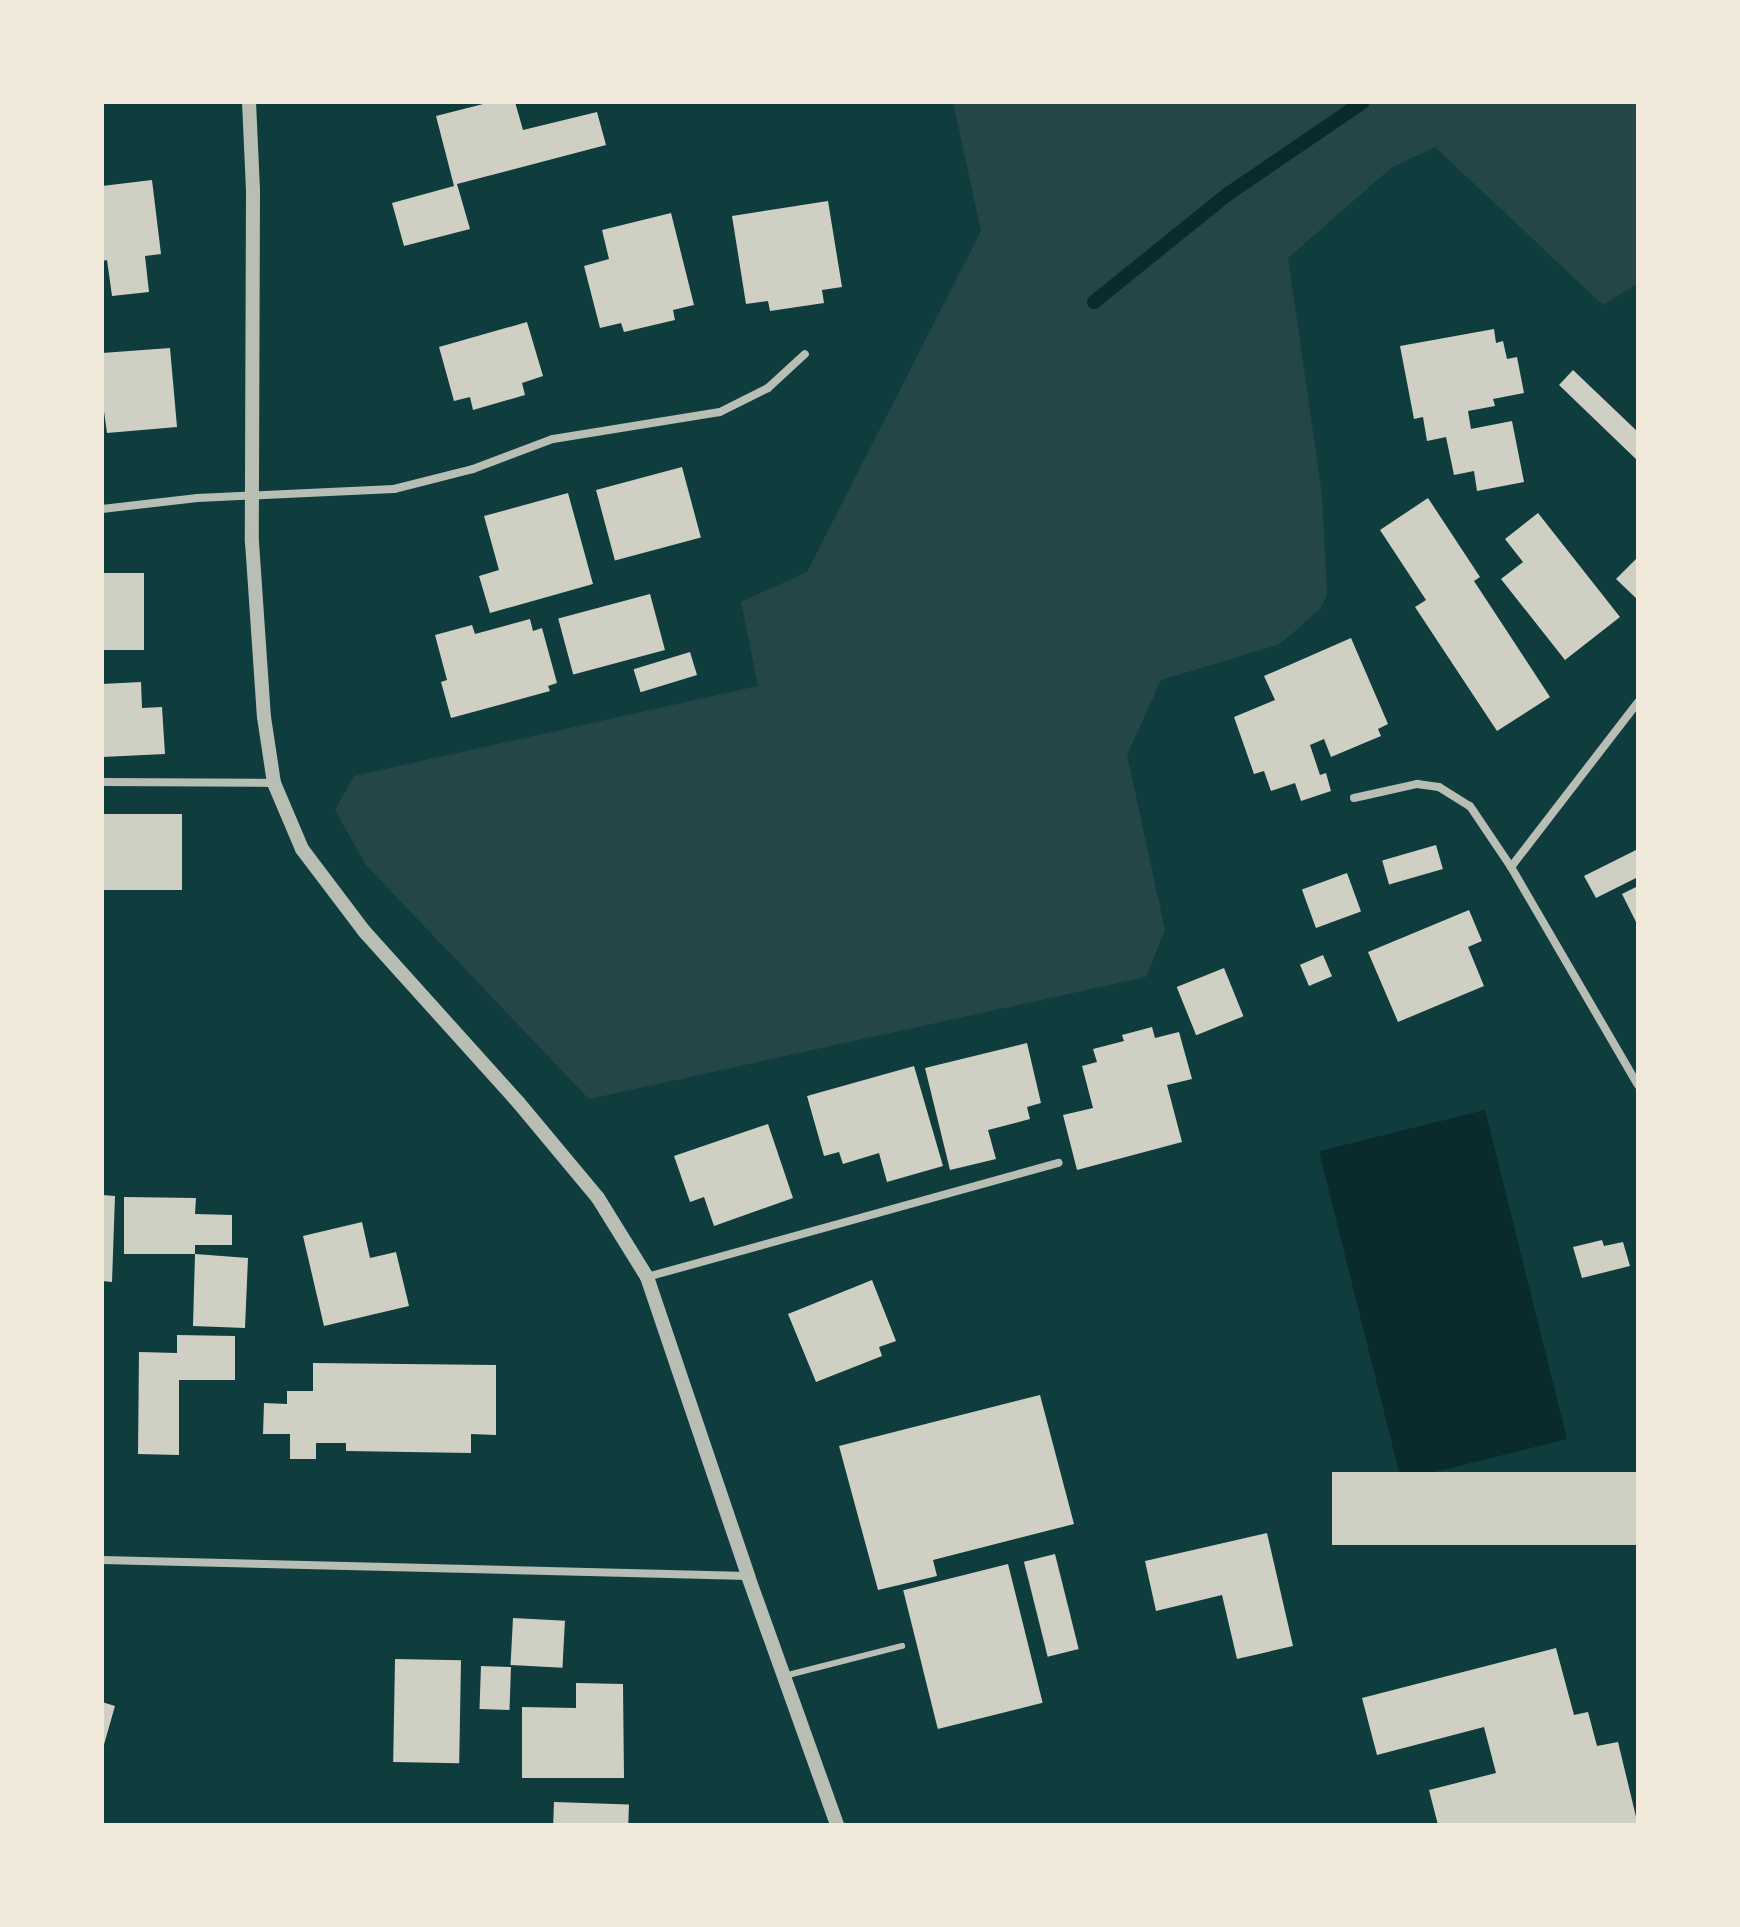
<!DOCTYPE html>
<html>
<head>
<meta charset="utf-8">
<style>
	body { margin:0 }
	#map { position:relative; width:1740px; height:1927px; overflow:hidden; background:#0f3d3e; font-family:"Playfair Display",serif }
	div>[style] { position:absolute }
	.green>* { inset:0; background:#244646 }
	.water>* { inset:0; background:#0a2a2b; transform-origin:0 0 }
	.stream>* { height:14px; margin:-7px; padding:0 7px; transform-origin:7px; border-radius:7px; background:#0a2a2b }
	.building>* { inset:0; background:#cfcfc3; transform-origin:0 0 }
	.service>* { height:6px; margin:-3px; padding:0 3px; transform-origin:3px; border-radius:3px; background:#b8beb3 }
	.minor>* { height:8px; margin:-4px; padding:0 4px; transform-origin:4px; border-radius:4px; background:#b8beb3 }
	.tertiary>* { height:14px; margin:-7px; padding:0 7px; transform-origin:7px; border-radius:7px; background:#b8beb3 }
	span { translate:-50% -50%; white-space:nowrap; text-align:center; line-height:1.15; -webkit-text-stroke:6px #f1e9da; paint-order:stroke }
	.frame { position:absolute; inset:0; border:104px solid #f1e9da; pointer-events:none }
</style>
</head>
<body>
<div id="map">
	<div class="green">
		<div style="clip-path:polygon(953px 102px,1638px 102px,1638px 283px,1603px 305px,1435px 147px,1391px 168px,1288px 258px,1322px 495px,1327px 595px,1320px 609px,1280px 644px,1161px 680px,1127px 755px,1165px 930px,1146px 977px,589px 1099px,366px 865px,335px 810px,354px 776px,758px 686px,741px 602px,807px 572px,981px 231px)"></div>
	</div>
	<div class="water">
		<div style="left:1485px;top:1110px;width:339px;height:171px;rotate:76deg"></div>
	</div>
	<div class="stream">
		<div style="left:1094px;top:302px;width:172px;rotate:-38.9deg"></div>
		<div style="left:1228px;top:194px;width:163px;rotate:-34.3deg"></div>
	</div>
	<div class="building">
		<div style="clip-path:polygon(491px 102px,515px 102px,523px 130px,597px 112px,606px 145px,457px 184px,470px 229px,404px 246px,392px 203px,454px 186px,436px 116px)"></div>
		<div style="clip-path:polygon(152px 180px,161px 254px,145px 256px,149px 292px,112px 296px,107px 260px,102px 261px,102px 186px)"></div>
		<div style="clip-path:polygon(828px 201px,842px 287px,822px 290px,824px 303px,770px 311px,768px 301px,746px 304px,732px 216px)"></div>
		<div style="clip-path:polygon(671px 213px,694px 305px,673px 310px,675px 320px,624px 332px,621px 323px,600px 328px,584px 266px,609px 259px,602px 230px)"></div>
		<div style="clip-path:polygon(527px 322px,543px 376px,522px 383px,525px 395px,473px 410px,470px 397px,454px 401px,439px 347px)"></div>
		<div style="clip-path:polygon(1494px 329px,1496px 343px,1503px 341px,1507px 359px,1517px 357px,1524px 393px,1493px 399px,1495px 406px,1468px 411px,1471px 429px,1512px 421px,1524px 482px,1477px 491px,1474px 471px,1454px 475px,1446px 437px,1427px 441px,1423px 417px,1414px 419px,1400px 346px)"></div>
		<div style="clip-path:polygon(170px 348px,177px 427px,107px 433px,102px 397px,102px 353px)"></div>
		<div style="clip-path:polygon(1573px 370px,1638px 432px,1638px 461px,1559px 385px)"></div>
		<div style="left:682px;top:467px;width:73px;height:89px;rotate:75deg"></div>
		<div style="clip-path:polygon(568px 493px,593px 584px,490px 613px,479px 576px,499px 570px,484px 516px)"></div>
		<div style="clip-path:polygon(1428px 498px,1480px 577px,1474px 581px,1550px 697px,1497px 731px,1415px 607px,1426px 600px,1380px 530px)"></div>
		<div style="clip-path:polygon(1538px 513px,1620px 617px,1565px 660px,1501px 579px,1523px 562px,1505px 539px)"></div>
		<div style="clip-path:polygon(1638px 557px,1638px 600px,1616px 579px)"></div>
		<div style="left:102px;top:573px;width:42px;height:77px"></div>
		<div style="left:650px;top:594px;width:58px;height:95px;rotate:75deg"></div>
		<div style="clip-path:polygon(530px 619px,533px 631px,542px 628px,557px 683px,548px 686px,550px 691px,451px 718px,441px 682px,447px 680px,435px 635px,472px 625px,475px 634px)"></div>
		<div style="clip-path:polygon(1351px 638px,1388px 724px,1378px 729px,1381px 736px,1331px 757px,1324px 739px,1310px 745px,1320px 775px,1326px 773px,1331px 791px,1301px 801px,1295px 783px,1271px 791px,1264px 771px,1254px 774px,1234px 717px,1275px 700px,1264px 676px)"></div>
		<div style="left:690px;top:652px;width:24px;height:59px;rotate:73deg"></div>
		<div style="clip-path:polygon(141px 682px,142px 708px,162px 707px,165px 754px,102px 757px,102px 684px)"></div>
		<div style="left:102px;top:814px;width:80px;height:76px"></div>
		<div style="left:1436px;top:845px;width:25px;height:56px;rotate:74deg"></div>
		<div style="clip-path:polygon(1638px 849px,1638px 877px,1596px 898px,1584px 876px)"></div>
		<div style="left:1347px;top:873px;width:41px;height:48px;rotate:70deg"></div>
		<div style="clip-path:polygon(1638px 886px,1638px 926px,1622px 894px)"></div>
		<div style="clip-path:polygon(1469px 910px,1482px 941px,1468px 947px,1484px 986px,1398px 1022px,1368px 952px)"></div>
		<div style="left:1323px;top:955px;width:23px;height:25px;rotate:67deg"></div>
		<div style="left:1224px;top:968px;width:52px;height:51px;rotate:68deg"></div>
		<div style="clip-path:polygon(1152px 1027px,1155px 1038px,1179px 1032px,1192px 1079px,1167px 1085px,1182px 1142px,1077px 1170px,1063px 1115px,1093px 1108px,1082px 1066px,1097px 1062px,1093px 1049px,1124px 1041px,1122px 1035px)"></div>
		<div style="clip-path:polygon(1027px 1043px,1041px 1103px,1027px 1107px,1030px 1119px,988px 1130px,996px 1159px,950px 1170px,925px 1068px)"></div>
		<div style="clip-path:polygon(914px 1066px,943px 1166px,887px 1182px,879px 1153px,843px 1164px,839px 1152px,824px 1156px,807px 1096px)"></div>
		<div style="clip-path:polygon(768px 1124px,793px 1198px,714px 1226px,704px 1197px,690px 1202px,674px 1156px)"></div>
		<div style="clip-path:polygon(102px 1195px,115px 1196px,112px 1282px,102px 1281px)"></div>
		<div style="clip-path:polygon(124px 1197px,196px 1198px,195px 1214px,232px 1215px,232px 1245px,195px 1245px,195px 1254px,248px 1258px,245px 1328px,193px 1326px,195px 1254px,124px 1254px)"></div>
		<div style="clip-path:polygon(362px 1222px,370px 1258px,396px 1252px,409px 1306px,324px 1326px,303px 1236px)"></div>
		<div style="clip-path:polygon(1602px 1240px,1604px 1246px,1623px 1242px,1630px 1266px,1582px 1278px,1573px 1247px)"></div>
		<div style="clip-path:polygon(872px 1280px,896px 1341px,879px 1347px,882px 1356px,816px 1382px,788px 1314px)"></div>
		<div style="clip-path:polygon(177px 1335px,235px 1336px,235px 1380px,179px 1380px,179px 1455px,138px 1454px,139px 1352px,177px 1353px)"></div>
		<div style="clip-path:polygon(313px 1363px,496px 1365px,496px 1435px,471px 1434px,471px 1453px,346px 1451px,346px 1443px,316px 1443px,316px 1459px,290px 1459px,290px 1434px,263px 1434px,264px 1403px,287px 1404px,287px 1391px,313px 1391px)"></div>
		<div style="clip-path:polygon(1040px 1395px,1074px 1524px,933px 1560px,937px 1576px,878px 1590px,839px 1446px)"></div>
		<div style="left:1638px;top:1472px;width:73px;height:306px;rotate:90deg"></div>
		<div style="clip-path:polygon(1267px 1533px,1293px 1646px,1237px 1659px,1222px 1595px,1156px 1611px,1145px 1561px)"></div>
		<div style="left:1055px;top:1554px;width:98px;height:32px;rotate:76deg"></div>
		<div style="left:1008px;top:1564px;width:143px;height:108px;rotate:76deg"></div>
		<div style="left:513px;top:1618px;width:52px;height:47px;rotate:3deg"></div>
		<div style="clip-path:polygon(1556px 1648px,1574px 1715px,1588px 1712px,1597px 1746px,1618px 1742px,1638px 1825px,1438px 1825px,1429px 1790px,1496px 1773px,1484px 1727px,1377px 1755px,1362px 1698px)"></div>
		<div style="left:395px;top:1659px;width:66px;height:103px;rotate:1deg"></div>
		<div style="left:481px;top:1666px;width:30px;height:43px;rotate:2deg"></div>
		<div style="clip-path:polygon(576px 1683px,623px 1684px,624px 1778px,522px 1778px,522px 1707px,576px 1708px)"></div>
		<div style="clip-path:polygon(102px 1702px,115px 1706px,103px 1748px,102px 1748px)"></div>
		<div style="left:554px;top:1802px;width:75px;height:23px;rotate:2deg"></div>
	</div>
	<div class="service">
		<div style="left:784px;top:1676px;width:122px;rotate:-14.3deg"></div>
	</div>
	<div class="minor">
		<div style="left:102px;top:509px;width:96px;rotate:-6.6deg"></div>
		<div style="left:197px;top:498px;width:197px;rotate:-2.6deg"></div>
		<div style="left:394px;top:489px;width:81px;rotate:-14.2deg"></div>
		<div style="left:473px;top:469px;width:85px;rotate:-20.6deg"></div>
		<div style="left:553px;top:439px;width:169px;rotate:-9.2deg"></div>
		<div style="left:720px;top:412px;width:54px;rotate:-26.6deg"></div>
		<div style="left:768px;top:388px;width:50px;rotate:-42.6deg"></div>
		<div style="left:102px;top:782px;width:172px;rotate:0.3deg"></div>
		<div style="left:1354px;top:798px;width:65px;rotate:-12.5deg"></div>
		<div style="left:1417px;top:784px;width:22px;rotate:8deg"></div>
		<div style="left:1439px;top:787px;width:36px;rotate:32deg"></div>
		<div style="left:1470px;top:806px;width:73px;rotate:56.1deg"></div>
		<div style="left:1511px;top:867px;width:252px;rotate:59.8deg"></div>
		<div style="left:1511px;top:867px;width:208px;rotate:-52.4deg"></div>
		<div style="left:647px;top:1277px;width:427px;rotate:-15.5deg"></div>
		<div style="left:102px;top:1560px;width:646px;rotate:1.42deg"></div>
	</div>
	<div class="tertiary">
		<div style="left:249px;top:102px;width:88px;rotate:87.4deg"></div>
		<div style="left:253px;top:190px;width:352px;rotate:90.2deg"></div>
		<div style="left:252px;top:542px;width:175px;rotate:86.1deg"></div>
		<div style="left:264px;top:717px;width:67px;rotate:81.4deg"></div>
		<div style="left:274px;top:783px;width:72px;rotate:67deg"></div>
		<div style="left:302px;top:849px;width:103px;rotate:52.9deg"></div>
		<div style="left:364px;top:931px;width:230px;rotate:48deg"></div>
		<div style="left:518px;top:1102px;width:125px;rotate:50.2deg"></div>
		<div style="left:598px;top:1198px;width:93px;rotate:58.2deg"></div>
		<div style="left:647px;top:1277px;width:316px;rotate:71.3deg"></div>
		<div style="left:748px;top:1576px;width:264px;rotate:70.3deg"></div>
	</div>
	<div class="frame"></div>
</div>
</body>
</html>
